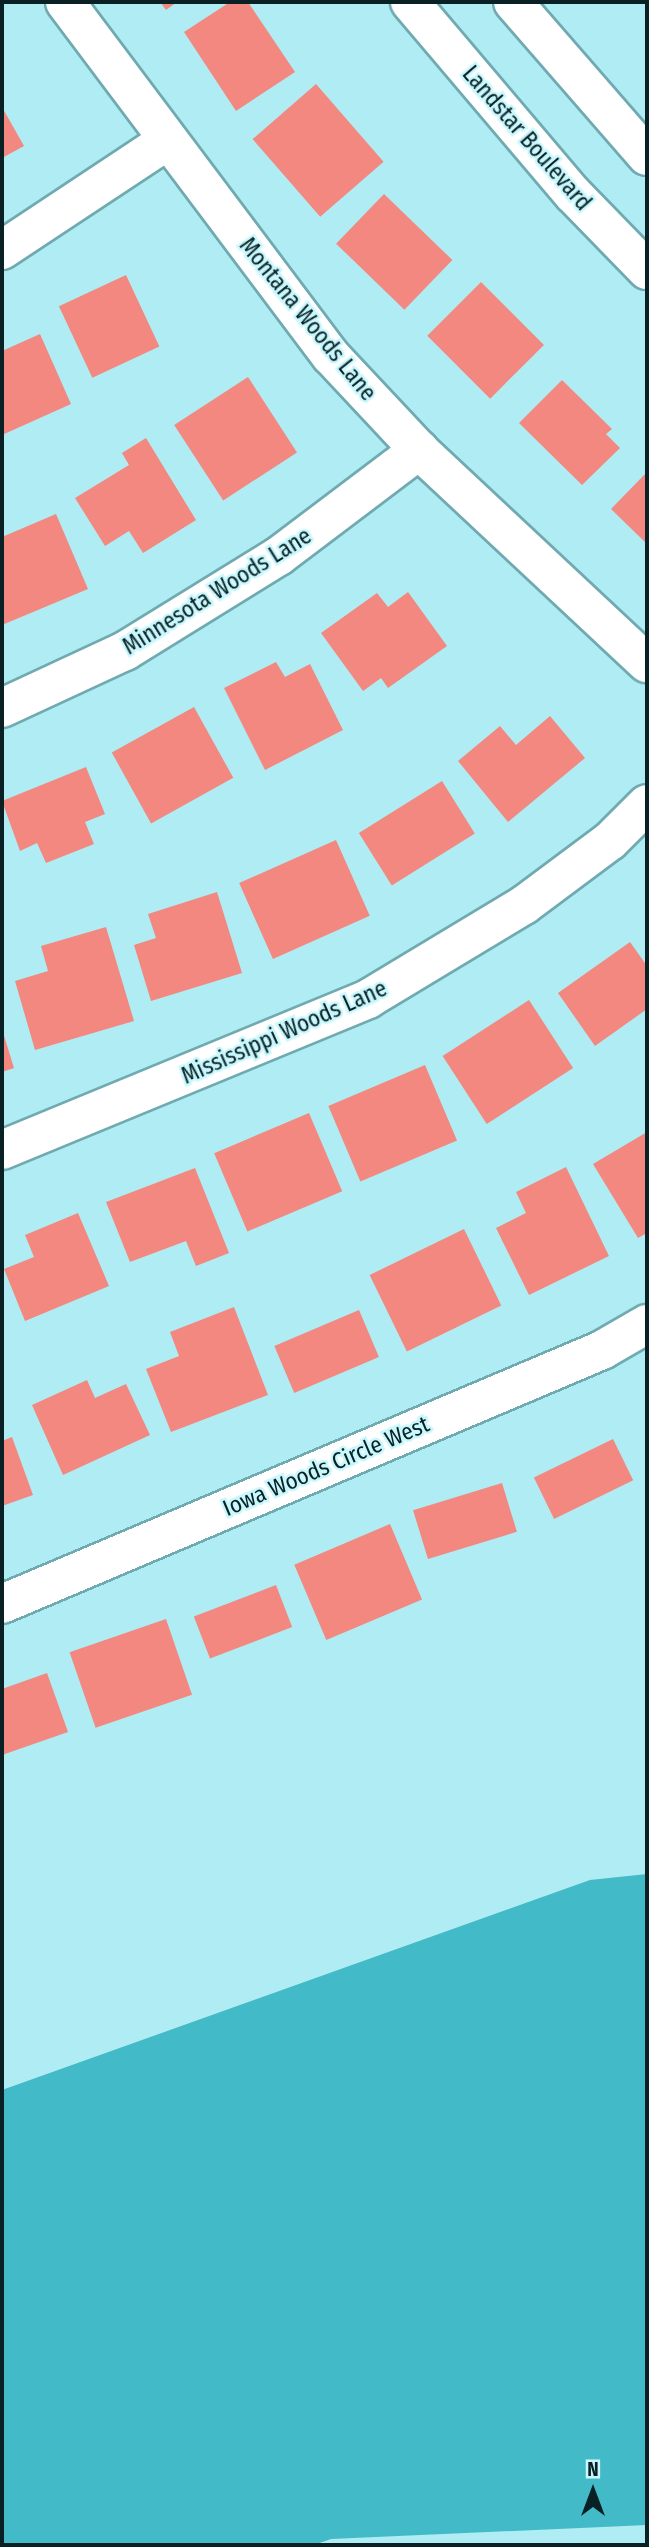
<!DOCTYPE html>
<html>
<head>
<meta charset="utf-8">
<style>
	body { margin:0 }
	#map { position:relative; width:649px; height:2547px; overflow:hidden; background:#b0ecf3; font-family:"Fira Sans Condensed",sans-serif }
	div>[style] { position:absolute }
	.water>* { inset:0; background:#43bac7 }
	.building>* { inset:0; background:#f2887f; transform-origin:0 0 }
	.roads { filter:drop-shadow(2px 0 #70aab1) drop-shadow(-2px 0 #70aab1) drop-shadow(0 2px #70aab1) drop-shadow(0 -2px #70aab1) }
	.minor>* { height:38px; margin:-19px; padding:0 19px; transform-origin:19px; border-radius:19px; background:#fff }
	span { translate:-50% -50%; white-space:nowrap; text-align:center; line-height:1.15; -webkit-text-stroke:5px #c8f7fd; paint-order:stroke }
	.street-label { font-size:23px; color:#092124 }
	.frame { position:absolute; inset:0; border:4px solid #092124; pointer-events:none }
	.north { position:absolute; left:558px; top:2456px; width:70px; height:70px; -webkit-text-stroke:5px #c8f7fd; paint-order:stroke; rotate:0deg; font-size:19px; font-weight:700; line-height:28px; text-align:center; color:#092124 }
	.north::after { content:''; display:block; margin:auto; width:24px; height:32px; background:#092124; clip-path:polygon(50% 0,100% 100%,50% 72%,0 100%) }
</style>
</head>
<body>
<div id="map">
	<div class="water">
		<div style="clip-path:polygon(647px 1874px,647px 2525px,331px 2539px,314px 2545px,2px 2545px,2px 2090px,590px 1880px)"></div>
	</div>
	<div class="building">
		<div style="clip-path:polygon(160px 2px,177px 2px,166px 10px)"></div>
		<div style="clip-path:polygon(230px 2px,248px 2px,295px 72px,236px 111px,184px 32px)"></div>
		<div style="left:316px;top:84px;width:103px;height:84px;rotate:49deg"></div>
		<div style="clip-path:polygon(2px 107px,24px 146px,2px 158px)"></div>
		<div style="left:384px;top:194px;width:95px;height:69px;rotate:44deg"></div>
		<div style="left:126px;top:275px;width:79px;height:74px;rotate:65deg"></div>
		<div style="left:481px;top:282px;width:89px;height:76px;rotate:45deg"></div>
		<div style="clip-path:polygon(40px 334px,71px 404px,2px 435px,2px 351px)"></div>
		<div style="left:248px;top:377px;width:90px;height:88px;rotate:57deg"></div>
		<div style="clip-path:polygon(562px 380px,612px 429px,606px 434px,620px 448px,582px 485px,519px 423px)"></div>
		<div style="clip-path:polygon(146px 438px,196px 520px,143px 553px,129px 531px,105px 546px,75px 498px,129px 465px,122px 453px)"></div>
		<div style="clip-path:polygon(647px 472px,647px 544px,611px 509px)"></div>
		<div style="clip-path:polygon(56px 514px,88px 589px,2px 625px,2px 537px)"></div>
		<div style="clip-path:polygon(408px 592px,447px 646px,388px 688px,381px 678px,363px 691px,321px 633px,377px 593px,388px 607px)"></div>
		<div style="clip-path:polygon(276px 662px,285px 677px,310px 664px,343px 730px,265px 770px,224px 688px)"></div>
		<div style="left:194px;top:707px;width:81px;height:94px;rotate:61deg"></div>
		<div style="clip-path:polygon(550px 716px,585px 758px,508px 822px,458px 761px,500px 726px,516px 745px)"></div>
		<div style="clip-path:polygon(86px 767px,105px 814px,85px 822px,94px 844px,46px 863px,37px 843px,20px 851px,2px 801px)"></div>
		<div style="left:442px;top:781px;width:62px;height:98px;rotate:58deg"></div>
		<div style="left:336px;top:840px;width:83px;height:106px;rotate:66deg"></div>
		<div style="clip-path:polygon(217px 892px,242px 973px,151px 1001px,134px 945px,156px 938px,148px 914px)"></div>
		<div style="clip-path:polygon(106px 927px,134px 1021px,35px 1050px,15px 981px,48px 971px,41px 946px)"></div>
		<div style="clip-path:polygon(630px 942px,647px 966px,647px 1009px,595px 1046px,558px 993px)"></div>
		<div style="left:529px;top:1000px;width:81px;height:103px;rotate:57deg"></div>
		<div style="clip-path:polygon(2px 1029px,14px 1068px,2px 1072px)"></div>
		<div style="left:425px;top:1065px;width:82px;height:105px;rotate:67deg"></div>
		<div style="left:309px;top:1113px;width:85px;height:103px;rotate:67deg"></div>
		<div style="clip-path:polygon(647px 1132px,647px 1233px,638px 1238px,593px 1164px)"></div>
		<div style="clip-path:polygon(566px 1167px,609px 1256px,529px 1295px,496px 1228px,526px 1213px,516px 1192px)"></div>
		<div style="clip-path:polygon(195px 1168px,229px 1253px,196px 1266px,186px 1241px,130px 1262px,106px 1202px)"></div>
		<div style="clip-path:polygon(78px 1213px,109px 1286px,25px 1321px,4px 1269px,34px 1257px,25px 1235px)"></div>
		<div style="left:464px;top:1229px;width:85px;height:105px;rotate:64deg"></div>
		<div style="clip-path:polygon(234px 1307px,268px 1395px,171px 1432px,146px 1369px,179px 1356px,170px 1332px)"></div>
		<div style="left:359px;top:1310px;width:51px;height:92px;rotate:67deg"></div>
		<div style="clip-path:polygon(87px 1380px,95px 1398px,126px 1384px,150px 1435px,63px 1475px,32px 1405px)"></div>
		<div style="clip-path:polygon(12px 1437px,33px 1495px,2px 1506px,2px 1441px)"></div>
		<div style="left:613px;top:1439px;width:46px;height:88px;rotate:64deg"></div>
		<div style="left:502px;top:1483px;width:51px;height:93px;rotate:73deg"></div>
		<div style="left:390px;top:1524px;width:82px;height:104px;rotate:67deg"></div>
		<div style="left:276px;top:1585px;width:45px;height:88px;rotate:69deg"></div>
		<div style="left:166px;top:1619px;width:80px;height:102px;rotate:71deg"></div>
		<div style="clip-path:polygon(47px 1673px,68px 1732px,2px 1755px,2px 1689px)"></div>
	</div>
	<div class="roads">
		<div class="minor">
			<div style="left:65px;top:2px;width:443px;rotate:53.1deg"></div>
			<div style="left:331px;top:356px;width:129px;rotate:46.9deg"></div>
			<div style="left:419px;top:450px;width:312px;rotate:43.1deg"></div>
			<div style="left:410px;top:2px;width:252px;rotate:49.7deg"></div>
			<div style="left:573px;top:194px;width:106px;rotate:45.8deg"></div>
			<div style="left:513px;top:2px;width:204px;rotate:49deg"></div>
			<div style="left:2px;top:250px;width:199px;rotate:-33.5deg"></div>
			<div style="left:2px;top:708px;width:136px;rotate:-24.9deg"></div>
			<div style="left:125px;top:651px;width:181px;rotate:-31.7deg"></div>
			<div style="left:279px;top:556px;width:176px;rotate:-37.1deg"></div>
			<div style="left:2px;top:1150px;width:396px;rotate:-22.4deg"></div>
			<div style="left:368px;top:999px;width:182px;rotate:-31.1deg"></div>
			<div style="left:524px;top:905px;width:107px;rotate:-36.7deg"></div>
			<div style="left:610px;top:841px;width:52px;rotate:-45deg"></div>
			<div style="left:2px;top:1604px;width:652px;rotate:-22.94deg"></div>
			<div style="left:602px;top:1350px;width:52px;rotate:-30deg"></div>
		</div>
	</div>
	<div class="street-label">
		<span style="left:527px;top:138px;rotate:49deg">Landstar Boulevard</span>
		<span style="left:308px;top:319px;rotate:51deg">Montana Woods Lane</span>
		<span style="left:217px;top:591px;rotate:-32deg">Minnesota Woods Lane</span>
		<span style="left:284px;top:1032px;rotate:-24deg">Mississippi Woods Lane</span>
		<span style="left:326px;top:1466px;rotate:-23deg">Iowa Woods Circle West</span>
	</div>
	<div class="frame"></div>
	<div class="north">N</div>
</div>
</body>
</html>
